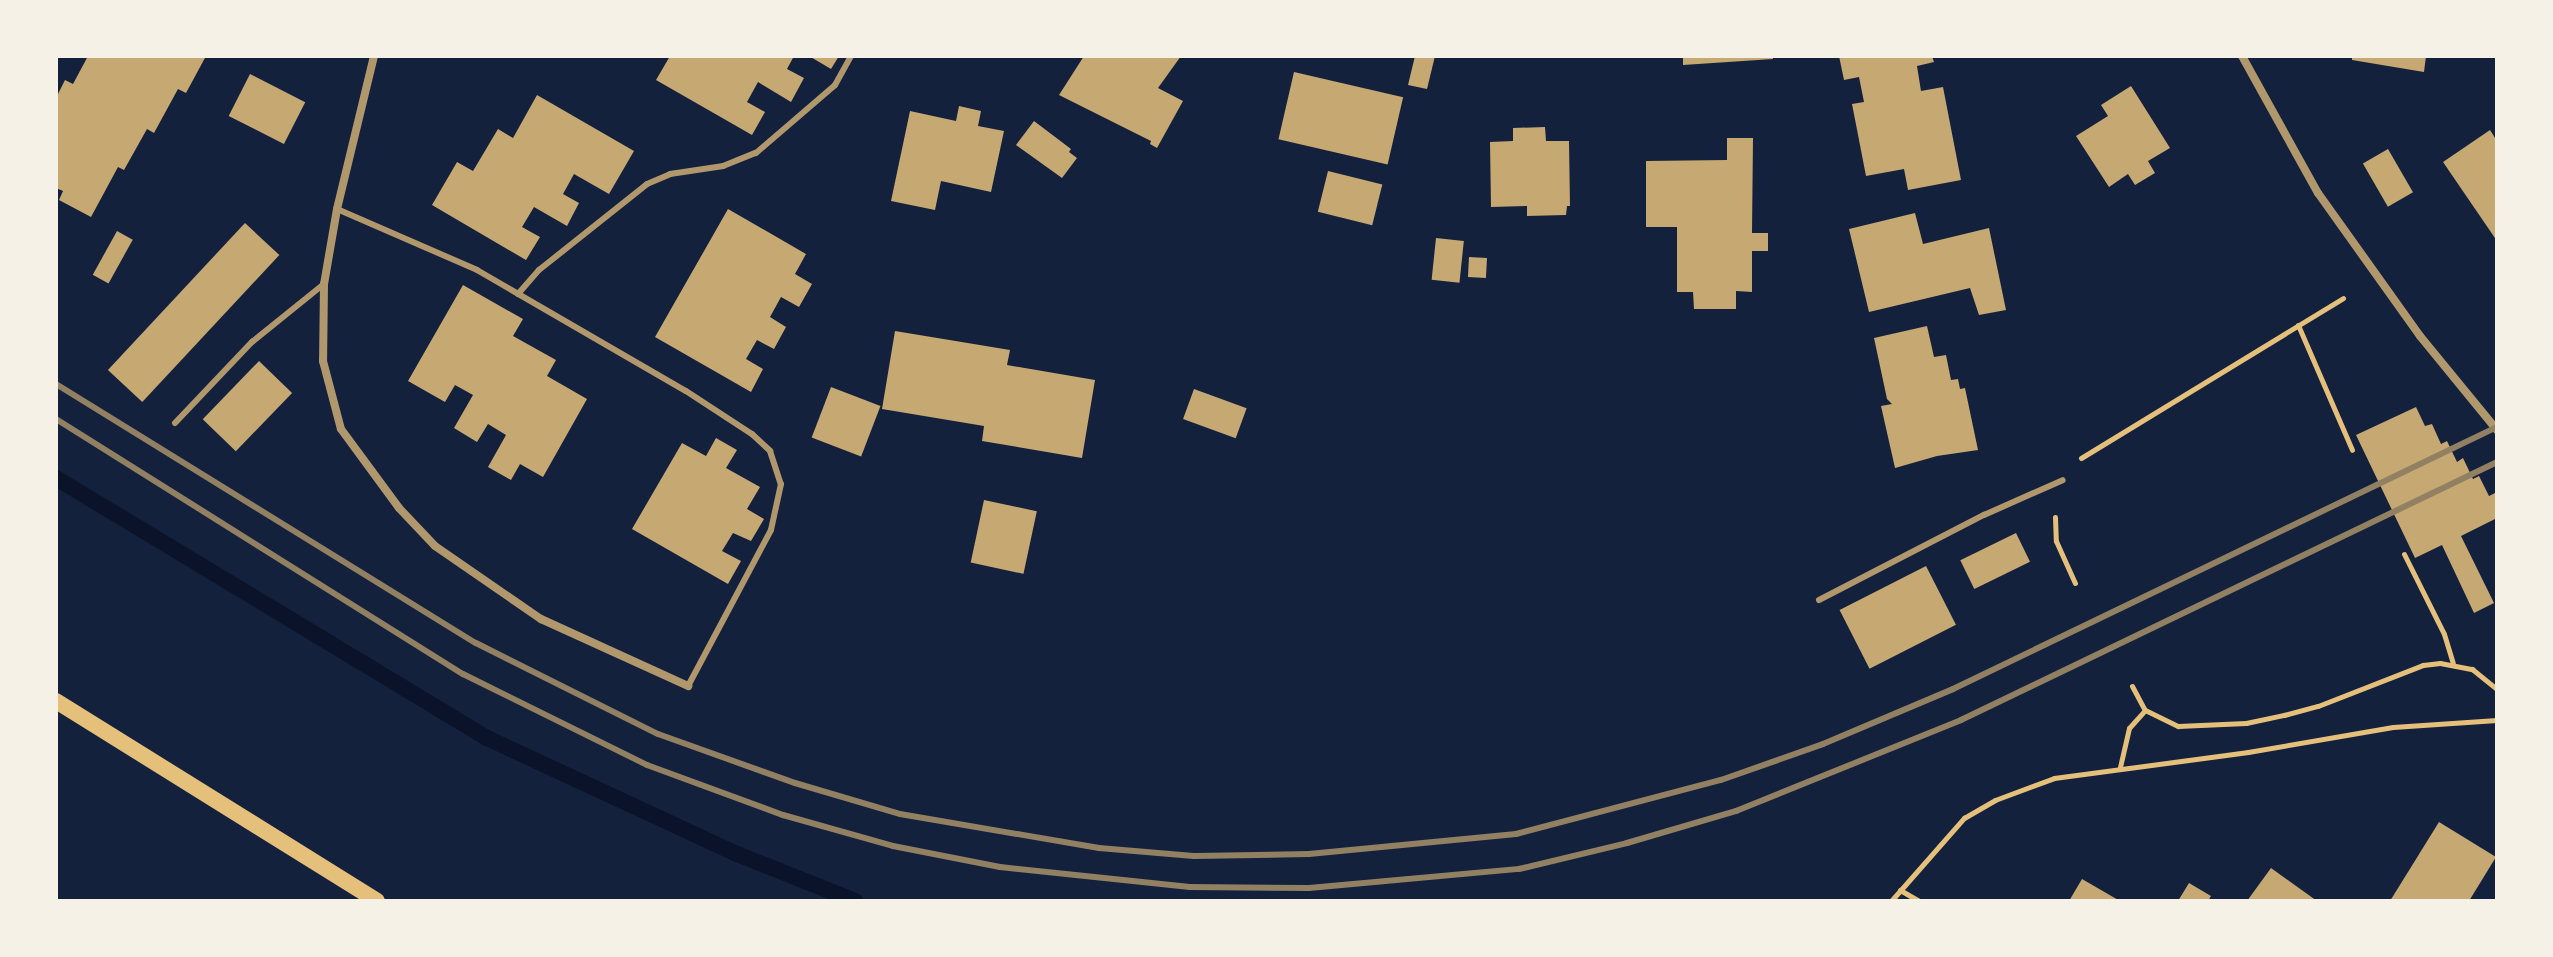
<!DOCTYPE html>
<html>
<head>
<meta charset="utf-8">
<style>
	body { margin:0 }
	#map { position:relative; width:2553px; height:957px; overflow:hidden; background:#14213d; font-family:"Asap Condensed",sans-serif }
	div>[style] { position:absolute }
	.stream>* { height:16px; margin:-8px; padding:0 8px; transform-origin:8px; border-radius:8px; background:#0b132b }
	.building>* { inset:0; background:#c6a872; transform-origin:0 0 }
	.path>* { height:5px; margin:-2.5px; padding:0 2.5px; transform-origin:2.5px; border-radius:2.5px; background:#e5c07b }
	.service>* { height:6px; margin:-3px; padding:0 3px; transform-origin:3px; border-radius:3px; background:#b1986c }
	.minor>* { height:8px; margin:-4px; padding:0 4px; transform-origin:4px; border-radius:4px; background:#b1986c }
	.secondary>* { height:16px; margin:-8px; padding:0 8px; transform-origin:8px; border-radius:8px; background:#e5c07b }
	.rail>* { height:6px; margin:-3px; padding:0 3px; transform-origin:3px; border-radius:3px; background:#918062 }
	span { translate:-50% -50%; white-space:nowrap; text-align:center; line-height:1.15; -webkit-text-stroke:7px #f6f1e7; paint-order:stroke }
	.frame { position:absolute; inset:0; border:58px solid #f6f1e7; pointer-events:none }
</style>
</head>
<body>
<div id="map">
	<div class="stream">
		<div style="left:56px;top:478px;width:503px;rotate:31.1deg"></div>
		<div style="left:487px;top:738px;width:276px;rotate:24.9deg"></div>
		<div style="left:737px;top:854px;width:127px;rotate:21.7deg"></div>
	</div>
	<div class="building">
		<div style="clip-path:polygon(88px 56px,206px 56px,186px 93px,178px 89px,154px 133px,147px 129px,124px 170px,118px 167px,91px 217px,59px 200px,63px 191px,56px 188px,56px 98px,65px 80px,73px 84px)"></div>
		<div style="clip-path:polygon(670px 56px,794px 56px,787px 69px,804px 78px,791px 102px,758px 82px,747px 102px,765px 112px,752px 135px,656px 80px)"></div>
		<div style="clip-path:polygon(809px 56px,839px 56px,831px 69px)"></div>
		<div style="clip-path:polygon(1084px 56px,1181px 56px,1158px 88px,1183px 101px,1157px 148px,1150px 144px,1151px 141px,1059px 95px)"></div>
		<div style="clip-path:polygon(1415px 56px,1435px 56px,1427px 89px,1408px 85px)"></div>
		<div style="clip-path:polygon(1683px 56px,1773px 56px,1773px 59px,1683px 65px)"></div>
		<div style="clip-path:polygon(1839px 56px,1932px 56px,1934px 62px,1917px 66px,1921px 91px,1943px 87px,1961px 180px,1908px 190px,1904px 169px,1866px 176px,1852px 104px,1864px 102px,1859px 77px,1844px 80px)"></div>
		<div style="clip-path:polygon(2352px 56px,2426px 56px,2424px 72px,2352px 60px)"></div>
		<div style="left:1294px;top:72px;width:112px;height:69px;rotate:13deg"></div>
		<div style="left:250px;top:74px;width:62px;height:47px;rotate:27deg"></div>
		<div style="clip-path:polygon(2131px 86px,2170px 148px,2148px 161px,2155px 173px,2135px 185px,2128px 174px,2109px 187px,2076px 136px,2108px 116px,2101px 105px)"></div>
		<div style="clip-path:polygon(537px 95px,634px 151px,609px 194px,574px 174px,563px 194px,579px 203px,567px 226px,534px 207px,522px 227px,540px 237px,526px 260px,432px 205px,457px 162px,473px 171px,498px 129px,513px 138px)"></div>
		<div style="clip-path:polygon(959px 106px,981px 111px,978px 126px,1004px 131px,991px 192px,941px 181px,935px 210px,891px 201px,910px 111px,956px 121px)"></div>
		<div style="clip-path:polygon(1034px 121px,1071px 149px,1069px 152px,1077px 158px,1062px 178px,1016px 145px)"></div>
		<div style="clip-path:polygon(1545px 127px,1546px 141px,1569px 141px,1570px 206px,1567px 206px,1566px 215px,1527px 216px,1527px 206px,1491px 207px,1490px 142px,1513px 141px,1513px 128px)"></div>
		<div style="clip-path:polygon(2490px 130px,2497px 141px,2497px 241px,2443px 162px)"></div>
		<div style="clip-path:polygon(1727px 138px,1753px 138px,1752px 233px,1768px 233px,1768px 251px,1752px 251px,1752px 292px,1736px 291px,1736px 309px,1694px 309px,1693px 292px,1677px 292px,1677px 227px,1646px 227px,1646px 161px,1727px 160px)"></div>
		<div style="left:2388px;top:149px;width:50px;height:29px;rotate:60deg"></div>
		<div style="left:1328px;top:171px;width:56px;height:42px;rotate:14deg"></div>
		<div style="clip-path:polygon(728px 209px,806px 254px,795px 274px,812px 284px,799px 307px,781px 297px,770px 317px,786px 327px,774px 349px,757px 340px,746px 359px,763px 369px,751px 392px,655px 337px)"></div>
		<div style="clip-path:polygon(1915px 213px,1923px 244px,1989px 228px,2006px 310px,1979px 315px,1970px 288px,1869px 312px,1849px 229px)"></div>
		<div style="left:245px;top:223px;width:47px;height:201px;rotate:43deg"></div>
		<div style="left:117px;top:231px;width:18px;height:50px;rotate:29deg"></div>
		<div style="left:1436px;top:238px;width:28px;height:42px;rotate:6deg"></div>
		<div style="left:1469px;top:257px;width:18px;height:20px;rotate:3deg"></div>
		<div style="clip-path:polygon(463px 285px,523px 319px,513px 336px,556px 360px,547px 376px,587px 399px,543px 477px,520px 464px,511px 480px,488px 467px,506px 435px,488px 424px,477px 442px,454px 428px,473px 395px,455px 385px,445px 402px,408px 381px)"></div>
		<div style="clip-path:polygon(1927px 326px,1934px 357px,1946px 355px,1951px 380px,1958px 379px,1960px 389px,1965px 388px,1978px 450px,1937px 456px,1895px 468px,1881px 406px,1892px 404px,1887px 399px,1874px 338px)"></div>
		<div style="clip-path:polygon(895px 331px,1010px 350px,1007px 365px,1095px 380px,1082px 458px,982px 441px,984px 426px,882px 409px)"></div>
		<div style="left:259px;top:361px;width:46px;height:81px;rotate:44deg"></div>
		<div style="left:831px;top:387px;width:53px;height:54px;rotate:21deg"></div>
		<div style="left:1194px;top:389px;width:56px;height:32px;rotate:20deg"></div>
		<div style="clip-path:polygon(2416px 407px,2425px 426px,2432px 424px,2441px 444px,2447px 441px,2457px 462px,2463px 458px,2473px 479px,2479px 476px,2489px 496px,2495px 493px,2497px 497px,2497px 518px,2461px 536px,2494px 603px,2474px 613px,2442px 545px,2415px 558px,2356px 435px)"></div>
		<div style="clip-path:polygon(716px 438px,737px 450px,726px 468px,760px 487px,747px 509px,764px 519px,751px 541px,733px 533px,722px 551px,741px 561px,728px 584px,632px 529px,682px 443px,706px 456px)"></div>
		<div style="left:984px;top:500px;width:54px;height:64px;rotate:12deg"></div>
		<div style="left:2016px;top:533px;width:32px;height:62px;rotate:64deg"></div>
		<div style="left:1926px;top:566px;width:66px;height:97px;rotate:63deg"></div>
		<div style="clip-path:polygon(2439px 822px,2496px 857px,2469px 901px,2390px 901px)"></div>
		<div style="clip-path:polygon(2271px 868px,2317px 901px,2247px 901px)"></div>
		<div style="clip-path:polygon(2082px 879px,2120px 901px,2069px 901px)"></div>
		<div style="clip-path:polygon(2189px 883px,2211px 896px,2208px 901px,2178px 901px)"></div>
	</div>
	<div class="path">
		<div style="left:2298px;top:325px;width:136px;rotate:66.6deg"></div>
		<div style="left:2081px;top:458px;width:307px;rotate:-31.4deg"></div>
		<div style="left:2055px;top:517px;width:24px;rotate:88deg"></div>
		<div style="left:2056px;top:541px;width:46px;rotate:65.7deg"></div>
		<div style="left:2404px;top:554px;width:89px;rotate:63.4deg"></div>
		<div style="left:2444px;top:634px;width:30px;rotate:73deg"></div>
		<div style="left:2132px;top:686px;width:27px;rotate:62deg"></div>
		<div style="left:2145px;top:710px;width:37px;rotate:26deg"></div>
		<div style="left:2178px;top:726px;width:68px;rotate:-2.5deg"></div>
		<div style="left:2246px;top:723px;width:39px;rotate:-12deg"></div>
		<div style="left:2284px;top:715px;width:35px;rotate:-15deg"></div>
		<div style="left:2318px;top:706px;width:113px;rotate:-21.3deg"></div>
		<div style="left:2423px;top:665px;width:17px;rotate:-7deg"></div>
		<div style="left:2440px;top:663px;width:33px;rotate:11deg"></div>
		<div style="left:2472px;top:669px;width:32px;rotate:39deg"></div>
		<div style="left:2120px;top:767px;width:40px;rotate:-77deg"></div>
		<div style="left:2129px;top:728px;width:24px;rotate:-48deg"></div>
		<div style="left:1900px;top:890px;width:22px;rotate:30deg"></div>
		<div style="left:1891px;top:901px;width:111px;rotate:-48.7deg"></div>
		<div style="left:1964px;top:818px;width:36px;rotate:-30deg"></div>
		<div style="left:1995px;top:800px;width:63px;rotate:-20.4deg"></div>
		<div style="left:2054px;top:778px;width:196px;rotate:-7.6deg"></div>
		<div style="left:2248px;top:752px;width:147px;rotate:-9.8deg"></div>
		<div style="left:2393px;top:727px;width:104px;rotate:-3.9deg"></div>
	</div>
	<div class="service">
		<div style="left:337px;top:209px;width:153px;rotate:23.5deg"></div>
		<div style="left:477px;top:270px;width:241px;rotate:30.1deg"></div>
		<div style="left:686px;top:391px;width:79px;rotate:33.1deg"></div>
		<div style="left:752px;top:434px;width:25px;rotate:43deg"></div>
		<div style="left:770px;top:451px;width:35px;rotate:72deg"></div>
		<div style="left:781px;top:484px;width:47px;rotate:102.3deg"></div>
		<div style="left:771px;top:530px;width:177px;rotate:118deg"></div>
		<div style="left:518px;top:294px;width:32px;rotate:-49deg"></div>
		<div style="left:539px;top:270px;width:138px;rotate:-38.5deg"></div>
		<div style="left:647px;top:184px;width:25px;rotate:-23deg"></div>
		<div style="left:670px;top:174px;width:54px;rotate:-8.6deg"></div>
		<div style="left:723px;top:166px;width:35px;rotate:-22deg"></div>
		<div style="left:756px;top:153px;width:104px;rotate:-40.7deg"></div>
		<div style="left:835px;top:85px;width:33px;rotate:-61deg"></div>
		<div style="left:175px;top:423px;width:112px;rotate:-46.5deg"></div>
		<div style="left:252px;top:342px;width:92px;rotate:-38.9deg"></div>
		<div style="left:1819px;top:600px;width:186px;rotate:-27.3deg"></div>
		<div style="left:1984px;top:515px;width:86px;rotate:-23.9deg"></div>
	</div>
	<div class="minor">
		<div style="left:374px;top:56px;width:157px;rotate:103.6deg"></div>
		<div style="left:337px;top:209px;width:76px;rotate:99.8deg"></div>
		<div style="left:324px;top:284px;width:77px;rotate:90.7deg"></div>
		<div style="left:323px;top:361px;width:70px;rotate:75.2deg"></div>
		<div style="left:341px;top:429px;width:98px;rotate:53.7deg"></div>
		<div style="left:399px;top:508px;width:52px;rotate:46.5deg"></div>
		<div style="left:435px;top:546px;width:129px;rotate:34.6deg"></div>
		<div style="left:541px;top:619px;width:162px;rotate:24.5deg"></div>
		<div style="left:2242px;top:56px;width:157px;rotate:61deg"></div>
		<div style="left:2318px;top:193px;width:176px;rotate:54.5deg"></div>
		<div style="left:2420px;top:336px;width:122px;rotate:50.7deg"></div>
	</div>
	<div class="secondary">
		<div style="left:56px;top:701px;width:378px;rotate:31.9deg"></div>
	</div>
	<div class="rail">
		<div style="left:56px;top:384px;width:493px;rotate:31.7deg"></div>
		<div style="left:476px;top:643px;width:203px;rotate:26.6deg"></div>
		<div style="left:658px;top:734px;width:145px;rotate:19.7deg"></div>
		<div style="left:795px;top:783px;width:109px;rotate:16.4deg"></div>
		<div style="left:900px;top:814px;width:202px;rotate:9.7deg"></div>
		<div style="left:1099px;top:848px;width:95px;rotate:4.8deg"></div>
		<div style="left:1194px;top:856px;width:115px;rotate:-1deg"></div>
		<div style="left:1309px;top:854px;width:208px;rotate:-5.5deg"></div>
		<div style="left:1516px;top:834px;width:212px;rotate:-14.8deg"></div>
		<div style="left:1721px;top:780px;width:108px;rotate:-19.4deg"></div>
		<div style="left:1823px;top:744px;width:141px;rotate:-22.9deg"></div>
		<div style="left:1953px;top:689px;width:604px;rotate:-25.72deg"></div>
		<div style="left:56px;top:419px;width:480px;rotate:32.1deg"></div>
		<div style="left:463px;top:674px;width:205px;rotate:26.3deg"></div>
		<div style="left:647px;top:765px;width:145px;rotate:20.2deg"></div>
		<div style="left:783px;top:815px;width:114px;rotate:15.7deg"></div>
		<div style="left:893px;top:846px;width:109px;rotate:11.1deg"></div>
		<div style="left:1000px;top:867px;width:191px;rotate:6deg"></div>
		<div style="left:1190px;top:887px;width:119px;rotate:0.5deg"></div>
		<div style="left:1309px;top:888px;width:211px;rotate:-5.2deg"></div>
		<div style="left:1519px;top:869px;width:111px;rotate:-13.5deg"></div>
		<div style="left:1627px;top:843px;width:114px;rotate:-16.4deg"></div>
		<div style="left:1736px;top:811px;width:243px;rotate:-22deg"></div>
		<div style="left:1961px;top:720px;width:595px;rotate:-25.7deg"></div>
	</div>
	<div class="frame"></div>
</div>
</body>
</html>
